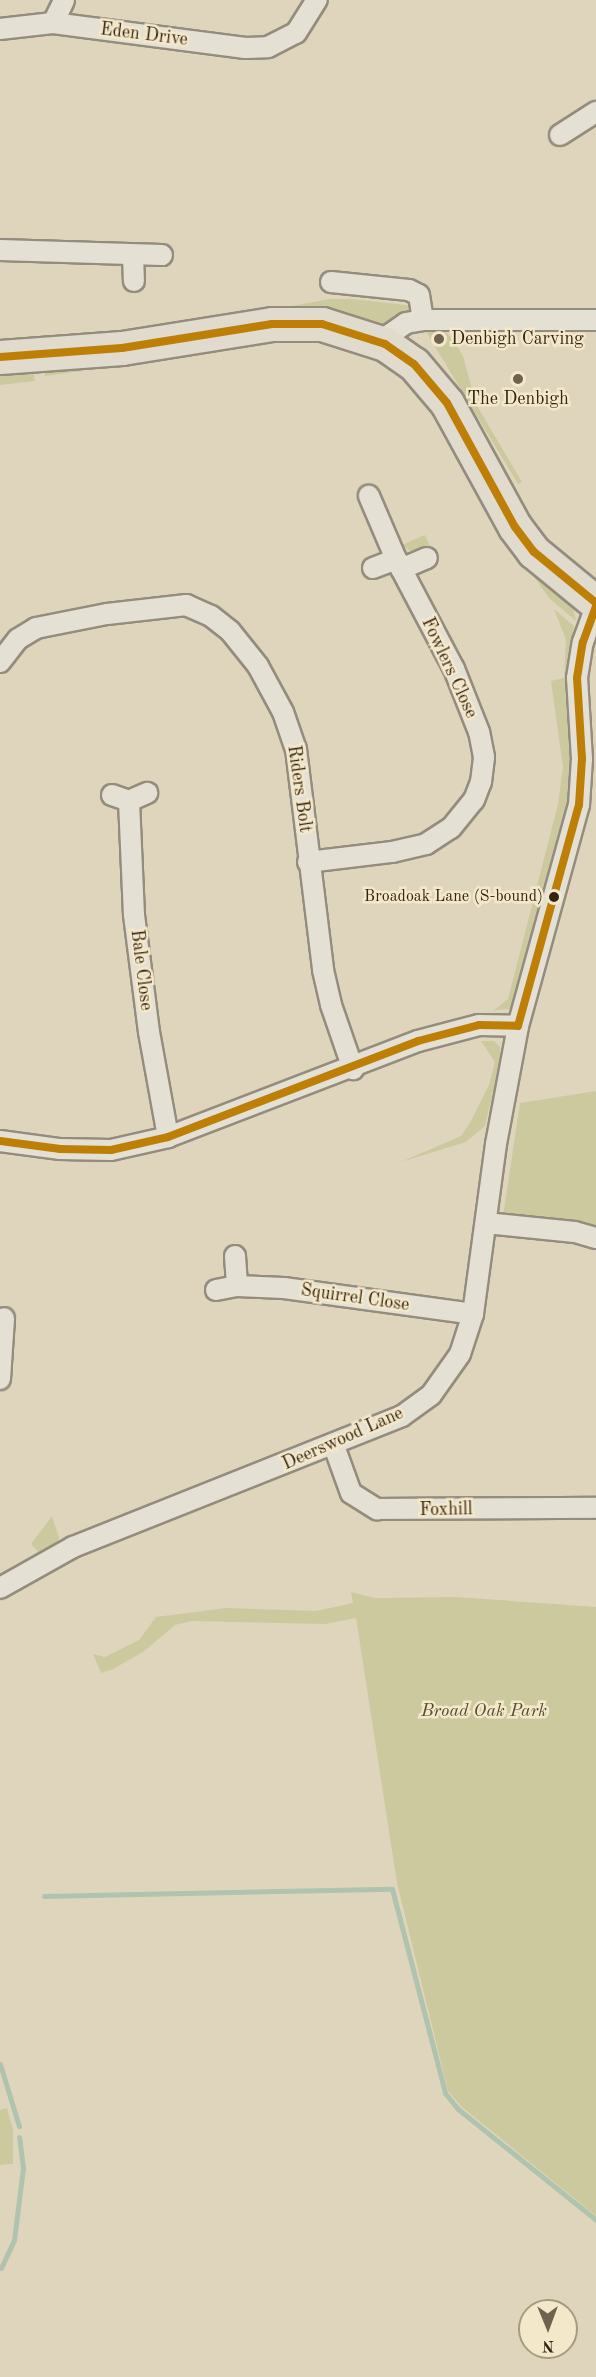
<!DOCTYPE html>
<html>
<head>
<meta charset="utf-8">
<style>
	body { margin:0 }
	#map { position:relative; width:596px; height:2377px; overflow:hidden; background:#dfd5bd; font-family:"Old Standard TT",serif }
	div>[style] { position:absolute }
	.green>* { inset:0; background:#ccc99f }
	.stream>* { height:5px; margin:-2.5px; padding:0 2.5px; transform-origin:2.5px; border-radius:2.5px; background:#afc3ae }
	.roads { filter:drop-shadow(2px 0 #948c7c) drop-shadow(-2px 0 #948c7c) drop-shadow(0 2px #948c7c) drop-shadow(0 -2px #948c7c) }
	.minor>* { height:20px; margin:-10px; padding:0 10px; transform-origin:10px; border-radius:10px; background:#e5e0d4 }
	.trunk>* { height:33px; margin:-16.5px; padding:0 16.5px; transform-origin:16.5px; border-radius:16.5px; background:#e1dbcd }
	.bus-1>* { height:8px; margin:-4px; padding:0 4px; transform-origin:4px; border-radius:4px; background:#bd7f06 }
	.dots>* { width:16px; height:16px; translate:-50% -50%; box-sizing:border-box; border:3px solid #f4e8ca; border-radius:50% }
	span { translate:-50% -50%; white-space:nowrap; text-align:center; line-height:1.15; -webkit-text-stroke:5px #f4e8ca; paint-order:stroke }
	.bus-label { font-size:16px; color:#352413 }
	.right { translate:-100% -50%; text-align:right }
	.street-label { font-size:18px; color:#352413 }
	.poi-label { font-size:18px; color:#352413 }
	.left { translate:0 -50%; text-align:left }
	.park-label { font-size:18px; color:#574b30; font-style:italic }
	.north { position:absolute; left:518px; top:2299px; width:60px; height:60px; box-sizing:border-box; background:#f4e8ca; border:2px solid #a89a81; border-radius:50%; rotate:179deg; font-size:16px; font-weight:700; line-height:24px; text-align:center; color:#352413 }
	.north::after { content:''; display:block; margin:auto; width:21px; height:27px; background:#70624e; clip-path:polygon(50% 0,100% 100%,50% 72%,0 100%) }
</style>
</head>
<body>
<div id="map">
	<div class="green">
		<div style="clip-path:polygon(330px 299px,352px 299px,415px 306px,412px 312px,382px 325px,352px 318px,264px 311px)"></div>
		<div style="clip-path:polygon(425px 330px,444px 330px,454px 341px,463px 356px,476px 404px,522px 482px,518px 484px)"></div>
		<div style="clip-path:polygon(82px 364px,83px 371px,45px 376px,45px 367px)"></div>
		<div style="clip-path:polygon(32px 368px,35px 381px,0 385px,0 369px)"></div>
		<div style="clip-path:polygon(425px 535px,435px 558px,429px 560px,423px 548px,410px 551px,402px 545px)"></div>
		<div style="clip-path:polygon(523px 561px,573px 607px,576px 621px,549px 598px)"></div>
		<div style="clip-path:polygon(554px 609px,574px 626px,568px 676px,572px 802px,516px 1002px,511px 1009px,494px 1010px,508px 999px,558px 804px,563px 767px,551px 681px,564px 678px,566px 640px)"></div>
		<div style="clip-path:polygon(481px 1041px,494px 1041px,500px 1047px,500px 1062px,485px 1126px,466px 1142px,401px 1162px,461px 1136px,470px 1123px,489px 1085px,495px 1062px)"></div>
		<div style="clip-path:polygon(596px 1091px,596px 1229px,503px 1216px,520px 1103px)"></div>
		<div style="clip-path:polygon(52px 1516px,59px 1538px,54px 1549px,42px 1556px,31px 1544px)"></div>
		<div style="clip-path:polygon(351px 1592px,374px 1598px,457px 1597px,596px 1607px,596px 2216px,462px 2107px,448px 2091px,397px 1883px,356px 1618px,325px 1624px,191px 1621px,175px 1625px,143px 1652px,113px 1669px,101px 1673px,93px 1654px,105px 1657px,139px 1640px,156px 1617px,226px 1608px,316px 1611px,353px 1603px)"></div>
		<div style="clip-path:polygon(7px 2108px,13px 2130px,13px 2164px,0 2165px,0 2110px)"></div>
	</div>
	<div class="stream">
		<div style="left:44px;top:1896px;width:348px;rotate:-1.2deg"></div>
		<div style="left:392px;top:1889px;width:211px;rotate:75.4deg"></div>
		<div style="left:445px;top:2093px;width:21px;rotate:51deg"></div>
		<div style="left:458px;top:2109px;width:177px;rotate:38.8deg"></div>
		<div style="left:0;top:2064px;width:65px;rotate:73deg"></div>
		<div style="left:1px;top:2268px;width:31px;rotate:-65deg"></div>
		<div style="left:14px;top:2240px;width:73px;rotate:-82.9deg"></div>
		<div style="left:23px;top:2168px;width:31px;rotate:-97deg"></div>
	</div>
	<div class="roads">
		<div class="minor">
			<div style="left:53px;top:23px;width:25px;rotate:-64deg"></div>
			<div style="left:0;top:29px;width:53px;rotate:-6.5deg"></div>
			<div style="left:53px;top:23px;width:194px;rotate:7.4deg"></div>
			<div style="left:245px;top:48px;width:23px;rotate:-2deg"></div>
			<div style="left:268px;top:47px;width:31px;rotate:-27deg"></div>
			<div style="left:296px;top:33px;width:39px;rotate:-58deg"></div>
			<div style="left:560px;top:135px;width:43px;rotate:-32.6deg"></div>
			<div style="left:0;top:250px;width:162px;rotate:1.8deg"></div>
			<div style="left:133px;top:255px;width:26px;rotate:88deg"></div>
			<div style="left:331px;top:282px;width:78px;rotate:5.9deg"></div>
			<div style="left:409px;top:290px;width:11px;rotate:27deg"></div>
			<div style="left:419px;top:295px;width:25px;rotate:81deg"></div>
			<div style="left:385px;top:344px;width:10px;rotate:-66deg"></div>
			<div style="left:389px;top:335px;width:21px;rotate:-35deg"></div>
			<div style="left:406px;top:323px;width:17px;rotate:-10deg"></div>
			<div style="left:423px;top:320px;width:173px"></div>
			<div style="left:373px;top:568px;width:25px;rotate:-21deg"></div>
			<div style="left:401px;top:569px;width:28px;rotate:-23deg"></div>
			<div style="left:0;top:662px;width:29px;rotate:-52deg"></div>
			<div style="left:18px;top:639px;width:21px;rotate:-31deg"></div>
			<div style="left:36px;top:628px;width:72px;rotate:-11.2deg"></div>
			<div style="left:107px;top:614px;width:80px;rotate:-6.5deg"></div>
			<div style="left:186px;top:605px;width:27px;rotate:24deg"></div>
			<div style="left:211px;top:616px;width:24px;rotate:38deg"></div>
			<div style="left:230px;top:631px;width:45px;rotate:51.3deg"></div>
			<div style="left:258px;top:666px;width:52px;rotate:61.5deg"></div>
			<div style="left:283px;top:712px;width:39px;rotate:71deg"></div>
			<div style="left:296px;top:749px;width:223px;rotate:83deg"></div>
			<div style="left:323px;top:970px;width:36px;rotate:77deg"></div>
			<div style="left:331px;top:1005px;width:68px;rotate:71deg"></div>
			<div style="left:112px;top:795px;width:18px;rotate:19deg"></div>
			<div style="left:129px;top:801px;width:20px;rotate:-24deg"></div>
			<div style="left:129px;top:801px;width:114px;rotate:87.5deg"></div>
			<div style="left:134px;top:915px;width:118px;rotate:82.7deg"></div>
			<div style="left:149px;top:1032px;width:107px;rotate:79.7deg"></div>
			<div style="left:308px;top:862px;width:85px;rotate:-6.8deg"></div>
			<div style="left:392px;top:852px;width:35px;rotate:-13deg"></div>
			<div style="left:426px;top:844px;width:30px;rotate:-33deg"></div>
			<div style="left:451px;top:828px;width:36px;rotate:-51deg"></div>
			<div style="left:474px;top:800px;width:19px;rotate:-69deg"></div>
			<div style="left:481px;top:782px;width:25px;rotate:-83deg"></div>
			<div style="left:484px;top:757px;width:25px;rotate:-101deg"></div>
			<div style="left:479px;top:732px;width:68px;rotate:-111.6deg"></div>
			<div style="left:454px;top:669px;width:124px;rotate:-117.8deg"></div>
			<div style="left:396px;top:559px;width:69px;rotate:-113.2deg"></div>
			<div style="left:0;top:1141px;width:61px;rotate:7.6deg"></div>
			<div style="left:60px;top:1149px;width:51px;rotate:1.1deg"></div>
			<div style="left:111px;top:1150px;width:58px;rotate:-12.8deg"></div>
			<div style="left:168px;top:1137px;width:268px;rotate:-21deg"></div>
			<div style="left:418px;top:1041px;width:63px;rotate:-14.7deg"></div>
			<div style="left:479px;top:1025px;width:39px;rotate:1deg"></div>
			<div style="left:486px;top:1223px;width:89px;rotate:5.8deg"></div>
			<div style="left:575px;top:1232px;width:22px;rotate:16deg"></div>
			<div style="left:235px;top:1256px;width:30px;rotate:86deg"></div>
			<div style="left:216px;top:1290px;width:21px;rotate:-11deg"></div>
			<div style="left:237px;top:1286px;width:47px;rotate:2.4deg"></div>
			<div style="left:284px;top:1288px;width:191px;rotate:7.8deg"></div>
			<div style="left:0;top:1379px;width:61px;rotate:-86.2deg"></div>
			<div style="left:334px;top:1446px;width:50px;rotate:70.1deg"></div>
			<div style="left:351px;top:1493px;width:31px;rotate:32deg"></div>
			<div style="left:377px;top:1509px;width:219px;rotate:-0.3deg"></div>
			<div style="left:0;top:1588px;width:84px;rotate:-29.3deg"></div>
			<div style="left:73px;top:1547px;width:354px;rotate:-21.7deg"></div>
			<div style="left:402px;top:1416px;width:36px;rotate:-36deg"></div>
			<div style="left:431px;top:1395px;width:50px;rotate:-54.7deg"></div>
			<div style="left:460px;top:1354px;width:42px;rotate:-72deg"></div>
			<div style="left:473px;top:1314px;width:172px;rotate:-82.3deg"></div>
			<div style="left:496px;top:1144px;width:120px;rotate:-79.4deg"></div>
			<div style="left:518px;top:1026px;width:229px;rotate:-74.6deg"></div>
			<div style="left:579px;top:805px;width:46px;rotate:-86.3deg"></div>
			<div style="left:582px;top:759px;width:81px;rotate:-93.5deg"></div>
			<div style="left:577px;top:678px;width:36px;rotate:-81deg"></div>
			<div style="left:583px;top:642px;width:38px;rotate:-70deg"></div>
		</div>
		<div class="trunk">
			<div style="left:0;top:357px;width:122px;rotate:-4.2deg"></div>
			<div style="left:122px;top:348px;width:152px;rotate:-9.1deg"></div>
			<div style="left:272px;top:324px;width:50px"></div>
			<div style="left:322px;top:324px;width:66px;rotate:17.6deg"></div>
			<div style="left:385px;top:344px;width:35px;rotate:35deg"></div>
			<div style="left:414px;top:364px;width:51px;rotate:49.8deg"></div>
			<div style="left:447px;top:403px;width:141px;rotate:61.3deg"></div>
			<div style="left:515px;top:527px;width:31px;rotate:53deg"></div>
			<div style="left:534px;top:552px;width:80px;rotate:39.4deg"></div>
		</div>
	</div>
	<div class="bus-1">
		<div style="left:0;top:357px;width:122px;rotate:-4.2deg"></div>
		<div style="left:122px;top:348px;width:152px;rotate:-9.1deg"></div>
		<div style="left:272px;top:324px;width:50px"></div>
		<div style="left:322px;top:324px;width:66px;rotate:17.6deg"></div>
		<div style="left:385px;top:344px;width:35px;rotate:35deg"></div>
		<div style="left:414px;top:364px;width:51px;rotate:49.8deg"></div>
		<div style="left:447px;top:403px;width:141px;rotate:61.3deg"></div>
		<div style="left:515px;top:527px;width:31px;rotate:53deg"></div>
		<div style="left:534px;top:552px;width:80px;rotate:39.4deg"></div>
		<div style="left:0;top:1141px;width:61px;rotate:7.6deg"></div>
		<div style="left:60px;top:1149px;width:51px;rotate:1.1deg"></div>
		<div style="left:111px;top:1150px;width:58px;rotate:-12.8deg"></div>
		<div style="left:168px;top:1137px;width:268px;rotate:-21deg"></div>
		<div style="left:418px;top:1041px;width:63px;rotate:-14.7deg"></div>
		<div style="left:479px;top:1025px;width:39px;rotate:1deg"></div>
		<div style="left:518px;top:1026px;width:229px;rotate:-74.6deg"></div>
		<div style="left:579px;top:805px;width:46px;rotate:-86.3deg"></div>
		<div style="left:582px;top:759px;width:81px;rotate:-93.5deg"></div>
		<div style="left:577px;top:678px;width:36px;rotate:-81deg"></div>
		<div style="left:583px;top:642px;width:38px;rotate:-70deg"></div>
	</div>
	<div class="dots">
		<div style="left:439px;top:339px;background:#70624e"></div>
		<div style="left:518px;top:379px;background:#70624e"></div>
		<div style="left:554px;top:897px;background:#352413"></div>
	</div>
	<div class="bus-label">
		<span class="right" style="left:543px;top:897px">Broadoak Lane (S-bound)</span>
	</div>
	<div class="street-label">
		<span style="left:144px;top:35px;rotate:7deg">Eden Drive</span>
		<span style="left:449px;top:668px;rotate:65deg">Fowlers Close</span>
		<span style="left:299px;top:789px;rotate:82deg">Riders Bolt</span>
		<span style="left:141px;top:970px;rotate:83deg">Bale Close</span>
		<span style="left:355px;top:1298px;rotate:8deg">Squirrel Close</span>
		<span style="left:343px;top:1439px;rotate:-24deg">Deerswood Lane</span>
		<span style="left:446px;top:1510px;rotate:-1deg">Foxhill</span>
	</div>
	<div class="poi-label">
		<span class="left" style="left:451px;top:339px">Denbigh Carving</span>
		<span style="left:518px;top:399px">The Denbigh</span>
	</div>
	<div class="park-label">
		<span style="left:484px;top:1711px">Broad Oak Park</span>
	</div>
	<div class="north">N</div>
</div>
</body>
</html>
